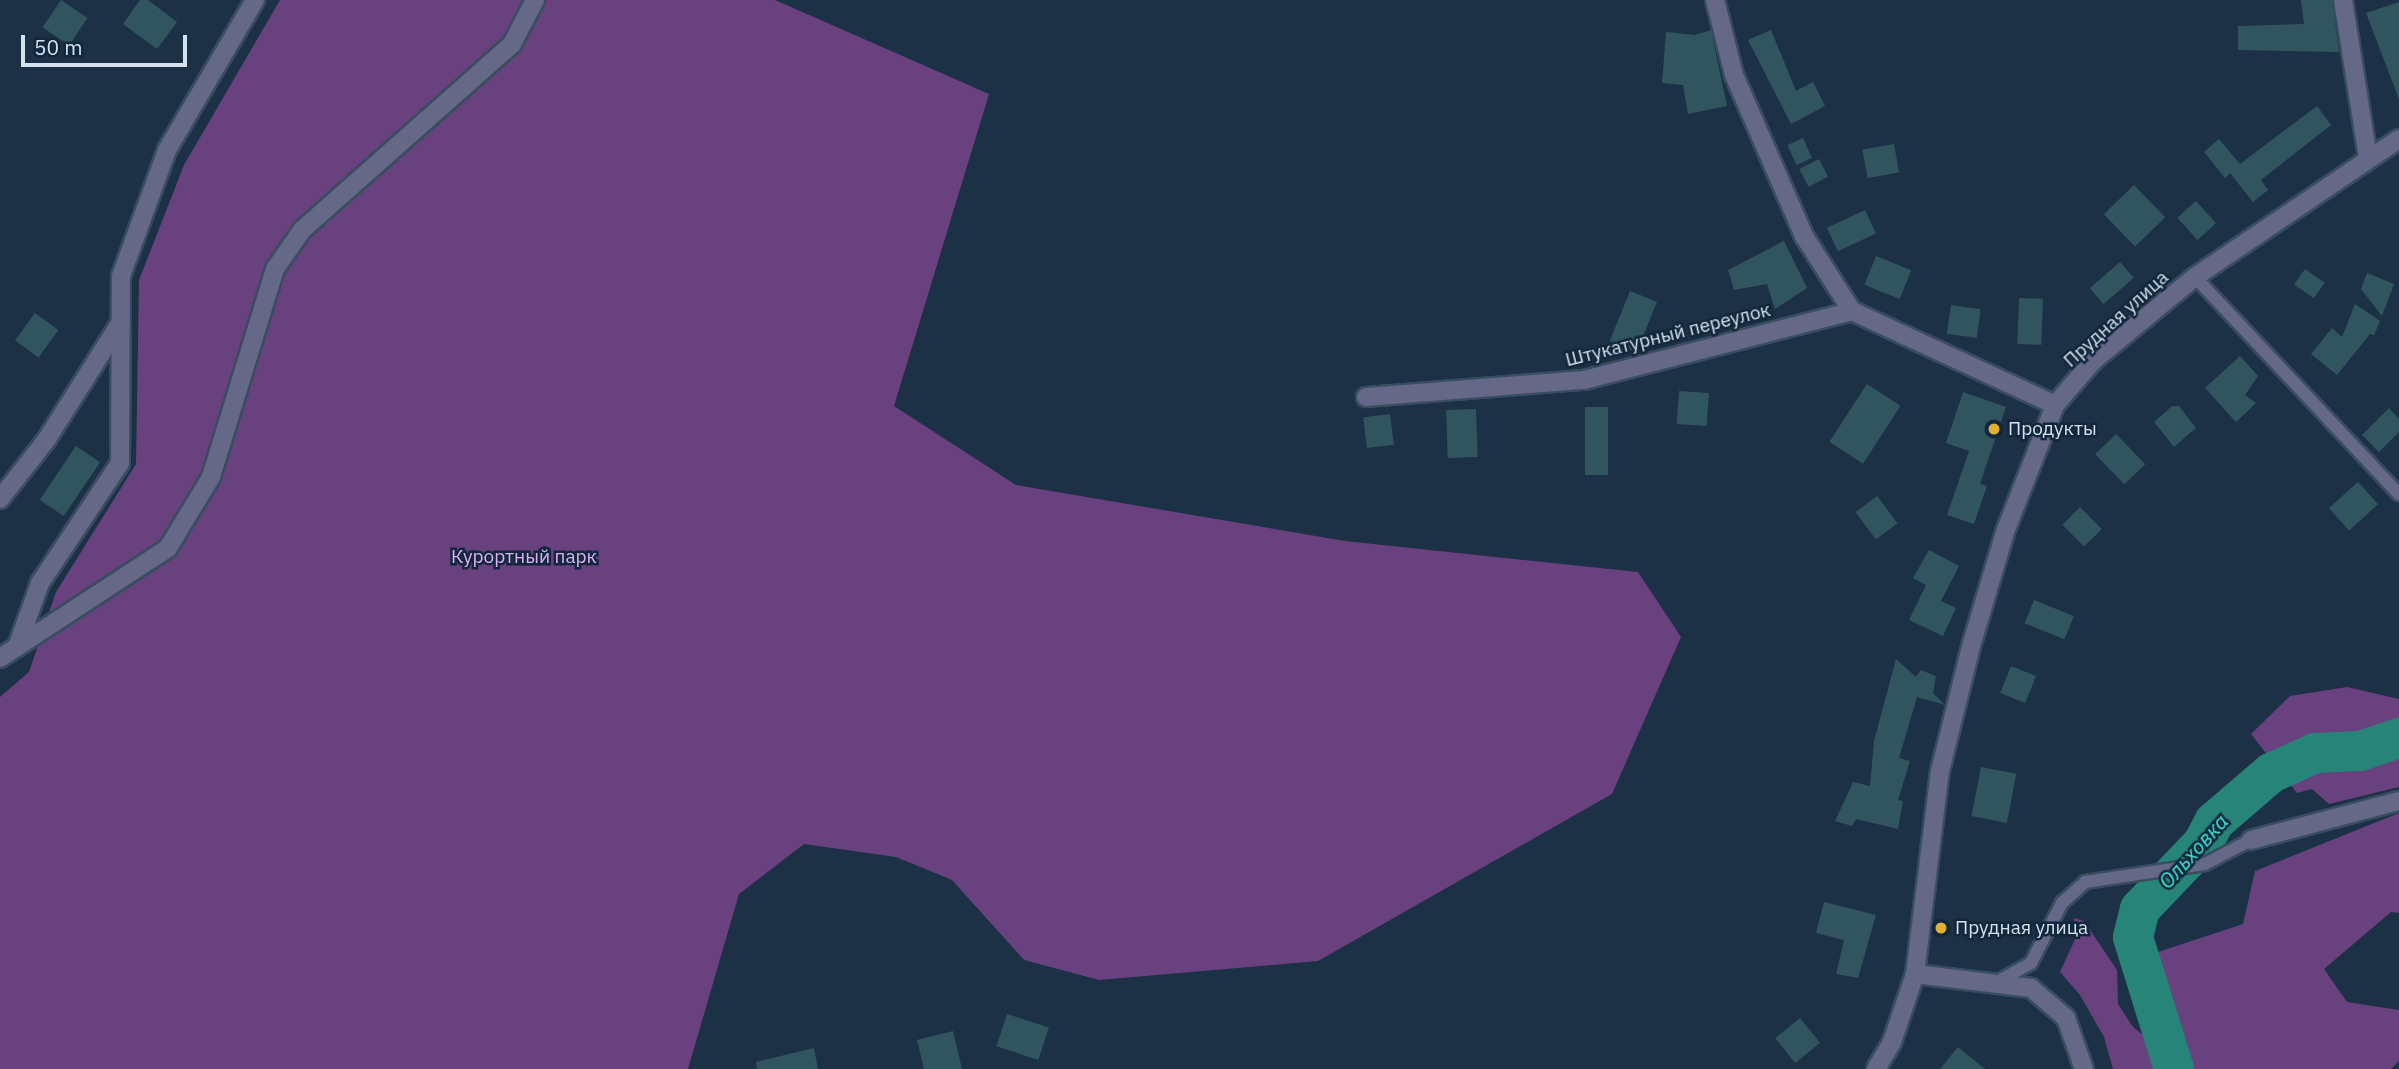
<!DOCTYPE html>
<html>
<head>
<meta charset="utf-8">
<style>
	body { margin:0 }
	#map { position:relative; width:2399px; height:1069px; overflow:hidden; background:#1c3145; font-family:"IBM Plex Sans",sans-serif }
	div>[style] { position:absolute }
	.green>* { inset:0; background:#69417e }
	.river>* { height:40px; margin:-20px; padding:0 20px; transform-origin:20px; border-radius:20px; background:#268479 }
	.building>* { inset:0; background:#30555f; transform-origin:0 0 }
	.roads { filter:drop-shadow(2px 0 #394d60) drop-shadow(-2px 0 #394d60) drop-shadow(0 2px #394d60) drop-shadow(0 -2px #394d60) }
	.service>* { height:12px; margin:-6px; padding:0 6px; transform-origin:6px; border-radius:6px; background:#656887 }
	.minor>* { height:18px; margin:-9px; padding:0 9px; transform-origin:9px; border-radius:9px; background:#656887 }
	.dots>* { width:19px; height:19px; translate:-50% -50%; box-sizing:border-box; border:4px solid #12273b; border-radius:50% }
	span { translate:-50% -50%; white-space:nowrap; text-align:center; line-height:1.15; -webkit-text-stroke:5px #12273b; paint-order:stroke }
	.street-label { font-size:19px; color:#d4e1ee }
	.poi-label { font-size:19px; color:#d4e1ee }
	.left { translate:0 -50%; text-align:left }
	.park-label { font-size:19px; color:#deaff8 }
	.water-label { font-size:21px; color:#40edda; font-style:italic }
	.scale { position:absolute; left:21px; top:35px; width:166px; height:32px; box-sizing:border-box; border:4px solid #d4e1ee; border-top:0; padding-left:9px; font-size:21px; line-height:24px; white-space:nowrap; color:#d4e1ee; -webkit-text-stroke:5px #12273b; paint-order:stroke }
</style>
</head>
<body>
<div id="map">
	<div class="green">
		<div style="clip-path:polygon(280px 0,775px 0,989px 94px,894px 406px,1016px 485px,1345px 541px,1638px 572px,1681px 637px,1612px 794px,1318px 961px,1099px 980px,1024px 960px,952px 880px,896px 857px,804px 844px,739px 894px,688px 1069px,0 1069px,0 697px,29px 672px,56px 592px,136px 464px,139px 280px,184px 165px)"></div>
		<div style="clip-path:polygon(2347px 687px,2399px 699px,2399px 787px,2329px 804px,2312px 789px,2297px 793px,2251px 734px,2290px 696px)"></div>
		<div style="clip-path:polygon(2399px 813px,2399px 913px,2391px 912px,2324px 969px,2347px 1002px,2399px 1010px,2399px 1061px,2391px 1069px,2113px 1069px,2104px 1037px,2080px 995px,2060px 972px,2076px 937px,2074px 918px,2084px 921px,2117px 970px,2118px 1004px,2133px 1027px,2148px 1039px,2176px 1041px,2152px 954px,2243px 924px,2255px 871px)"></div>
	</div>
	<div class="river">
		<div style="left:2174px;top:1069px;width:138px;rotate:-107.3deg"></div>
		<div style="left:2133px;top:937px;width:29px;rotate:-76deg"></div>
		<div style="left:2140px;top:909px;width:91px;rotate:-46.3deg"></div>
		<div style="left:2203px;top:843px;width:24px;rotate:-62deg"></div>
		<div style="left:2214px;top:822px;width:75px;rotate:-40.7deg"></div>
		<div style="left:2271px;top:773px;width:48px;rotate:-24.4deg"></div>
		<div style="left:2315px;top:753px;width:45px;rotate:-2.5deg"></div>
		<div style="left:2360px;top:751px;width:41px;rotate:-18.4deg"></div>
	</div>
	<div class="building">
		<div style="left:61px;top:0;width:32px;height:33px;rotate:34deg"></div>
		<div style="clip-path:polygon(140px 0,148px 0,177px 22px,157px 49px,123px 24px)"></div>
		<div style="clip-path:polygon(2301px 0,2332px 0,2339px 52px,2238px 50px,2238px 26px,2304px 24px)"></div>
		<div style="clip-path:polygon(2399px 2px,2399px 99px,2366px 13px)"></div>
		<div style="clip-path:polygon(1711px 30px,1727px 106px,1688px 114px,1683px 85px,1662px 83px,1666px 32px,1695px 35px)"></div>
		<div style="clip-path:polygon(1771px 30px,1796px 91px,1813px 82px,1825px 106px,1791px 124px,1748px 40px)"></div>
		<div style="clip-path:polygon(2317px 106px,2331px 125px,2261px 180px,2268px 190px,2253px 202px,2230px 173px,2225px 178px,2204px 152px,2219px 139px,2240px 164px)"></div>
		<div style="left:1803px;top:138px;width:22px;height:17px;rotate:66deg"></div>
		<div style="left:1894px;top:144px;width:29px;height:32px;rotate:80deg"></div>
		<div style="left:1819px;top:159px;width:20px;height:22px;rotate:63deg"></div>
		<div style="left:2134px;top:185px;width:45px;height:42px;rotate:46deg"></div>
		<div style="left:2196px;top:201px;width:30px;height:25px;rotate:48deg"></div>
		<div style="left:1865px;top:210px;width:26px;height:42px;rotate:65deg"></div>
		<div style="clip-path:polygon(1784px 241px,1807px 288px,1775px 309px,1767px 284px,1734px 290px,1728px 270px)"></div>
		<div style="left:1876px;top:256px;width:38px;height:31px;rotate:22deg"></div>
		<div style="left:2120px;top:262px;width:21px;height:40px;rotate:49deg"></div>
		<div style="left:2305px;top:269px;width:24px;height:19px;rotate:35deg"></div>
		<div style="clip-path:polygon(2367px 273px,2394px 284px,2382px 316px,2361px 289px)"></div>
		<div style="left:1630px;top:291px;width:29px;height:54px;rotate:22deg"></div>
		<div style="left:2019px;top:298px;width:24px;height:46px;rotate:2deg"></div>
		<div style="clip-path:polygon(2355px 304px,2380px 321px,2374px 335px,2370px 334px,2337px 375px,2311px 354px,2332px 328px,2342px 337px)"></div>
		<div style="left:1951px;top:305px;width:30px;height:29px;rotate:8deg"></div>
		<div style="left:35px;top:313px;width:29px;height:34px;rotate:36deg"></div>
		<div style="clip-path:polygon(2240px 356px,2258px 376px,2245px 395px,2256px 403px,2236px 422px,2205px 388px)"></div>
		<div style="left:1867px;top:384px;width:40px;height:69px;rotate:33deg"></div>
		<div style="left:1679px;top:391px;width:30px;height:33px;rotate:4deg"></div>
		<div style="clip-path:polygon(1963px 392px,2006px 407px,1980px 484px,1987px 486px,1974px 524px,1947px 515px,1969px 451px,1946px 443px)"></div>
		<div style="clip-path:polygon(2172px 406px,2179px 406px,2196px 428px,2174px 447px,2154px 422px)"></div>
		<div style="left:1585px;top:407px;width:23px;height:68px"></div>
		<div style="clip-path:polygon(2389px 408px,2399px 419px,2399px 432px,2379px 452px,2362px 435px)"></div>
		<div style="left:1476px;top:409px;width:48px;height:30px;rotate:88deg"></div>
		<div style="left:1390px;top:414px;width:31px;height:27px;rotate:83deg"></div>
		<div style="left:2116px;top:434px;width:42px;height:29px;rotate:46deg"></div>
		<div style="left:76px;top:446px;width:29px;height:65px;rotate:34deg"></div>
		<div style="left:2358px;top:482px;width:30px;height:39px;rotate:48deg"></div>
		<div style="left:1877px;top:496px;width:34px;height:27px;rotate:53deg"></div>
		<div style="left:2080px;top:507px;width:31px;height:25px;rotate:45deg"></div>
		<div style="clip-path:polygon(1929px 550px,1959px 566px,1941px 601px,1956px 608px,1943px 636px,1909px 620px,1926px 585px,1913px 578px)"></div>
		<div style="left:2034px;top:600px;width:43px;height:25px;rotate:22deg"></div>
		<div style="clip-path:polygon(1896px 659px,1916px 677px,1921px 670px,1936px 676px,1933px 693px,1945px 705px,1917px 697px,1899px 758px,1910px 761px,1898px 800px,1903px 801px,1898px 829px,1856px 819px,1852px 826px,1835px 821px,1853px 782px,1870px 786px,1874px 741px)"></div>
		<div style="left:2011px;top:666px;width:27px;height:29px;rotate:22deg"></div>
		<div style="left:1981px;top:767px;width:36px;height:50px;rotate:11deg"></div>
		<div style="clip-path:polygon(1824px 902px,1876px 915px,1858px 978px,1836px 974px,1844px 940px,1816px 933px)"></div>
		<div style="left:1007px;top:1014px;width:44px;height:34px;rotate:18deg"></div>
		<div style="left:1800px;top:1018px;width:32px;height:32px;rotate:51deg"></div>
		<div style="clip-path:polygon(953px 1031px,962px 1069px,924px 1069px,917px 1040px)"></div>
		<div style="clip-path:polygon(1958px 1047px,1985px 1069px,1940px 1069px)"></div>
		<div style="clip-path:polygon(814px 1048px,818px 1069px,757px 1069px,756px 1062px)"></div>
	</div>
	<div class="roads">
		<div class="service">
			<div style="left:2195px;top:277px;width:298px;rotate:46.8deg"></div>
			<div style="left:1997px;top:982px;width:39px;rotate:-29deg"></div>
			<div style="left:2031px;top:963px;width:68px;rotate:-62.7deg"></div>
			<div style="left:2062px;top:903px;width:31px;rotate:-42deg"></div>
			<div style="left:2085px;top:882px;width:121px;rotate:-8.5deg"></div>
			<div style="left:2205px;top:864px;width:52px;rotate:-27.6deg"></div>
		</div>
		<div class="minor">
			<div style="left:1715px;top:0;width:77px;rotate:75.8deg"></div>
			<div style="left:1734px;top:75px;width:176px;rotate:66.5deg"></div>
			<div style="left:1804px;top:236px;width:89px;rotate:57.4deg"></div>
			<div style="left:2343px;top:0;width:160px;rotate:81deg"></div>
			<div style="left:1366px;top:397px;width:219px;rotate:-4.5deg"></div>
			<div style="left:1584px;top:380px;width:277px;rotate:-14.4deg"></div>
			<div style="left:1852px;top:311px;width:224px;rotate:24.8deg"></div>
			<div style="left:0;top:499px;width:76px;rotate:-51.9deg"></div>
			<div style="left:47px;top:439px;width:135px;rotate:-57.7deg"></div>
			<div style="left:17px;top:647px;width:68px;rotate:-70.2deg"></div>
			<div style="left:40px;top:583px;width:144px;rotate:-56.3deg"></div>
			<div style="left:120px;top:463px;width:187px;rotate:-89.7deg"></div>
			<div style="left:121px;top:276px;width:134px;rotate:-69.9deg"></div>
			<div style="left:167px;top:150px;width:174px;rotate:-59.6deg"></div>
			<div style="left:0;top:658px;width:201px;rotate:-33.2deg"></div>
			<div style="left:168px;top:548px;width:83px;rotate:-58.8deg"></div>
			<div style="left:211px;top:477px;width:218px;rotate:-72.9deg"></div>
			<div style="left:275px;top:269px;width:47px;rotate:-55.3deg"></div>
			<div style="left:302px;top:230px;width:281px;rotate:-41.5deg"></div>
			<div style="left:512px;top:44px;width:50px;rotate:-62.4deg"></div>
			<div style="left:2251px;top:840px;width:153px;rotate:-14.8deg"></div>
			<div style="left:1915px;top:974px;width:117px;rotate:6.9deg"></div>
			<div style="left:2031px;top:988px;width:46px;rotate:40.6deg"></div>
			<div style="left:2066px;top:1018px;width:54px;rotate:70.6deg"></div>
			<div style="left:1876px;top:1069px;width:31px;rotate:-59deg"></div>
			<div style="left:1892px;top:1042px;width:72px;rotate:-71.3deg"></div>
			<div style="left:1915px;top:974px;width:205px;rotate:-83deg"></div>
			<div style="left:1940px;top:771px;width:132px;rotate:-76deg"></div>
			<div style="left:1972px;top:643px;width:116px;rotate:-73.4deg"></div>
			<div style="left:2005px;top:532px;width:136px;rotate:-68.5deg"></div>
			<div style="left:2055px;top:405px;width:58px;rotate:-49.2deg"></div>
			<div style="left:2093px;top:361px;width:132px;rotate:-39.5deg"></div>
			<div style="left:2195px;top:277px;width:246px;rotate:-34.1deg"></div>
		</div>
	</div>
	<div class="dots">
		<div style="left:1994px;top:429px;background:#dfb034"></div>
		<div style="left:1941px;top:928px;background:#dfb034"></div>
	</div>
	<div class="street-label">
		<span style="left:2116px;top:319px;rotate:-42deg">Прудная улица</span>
		<span style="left:1668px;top:335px;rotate:-14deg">Штукатурный переулок</span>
	</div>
	<div class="poi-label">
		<span class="left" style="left:2008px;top:429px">Продукты</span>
		<span class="left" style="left:1955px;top:928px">Прудная улица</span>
	</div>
	<div class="park-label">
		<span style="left:524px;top:557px">Курортный парк</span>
	</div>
	<div class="water-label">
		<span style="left:2193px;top:851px;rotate:-48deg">Ольховка</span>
	</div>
	<div class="scale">50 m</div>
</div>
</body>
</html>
